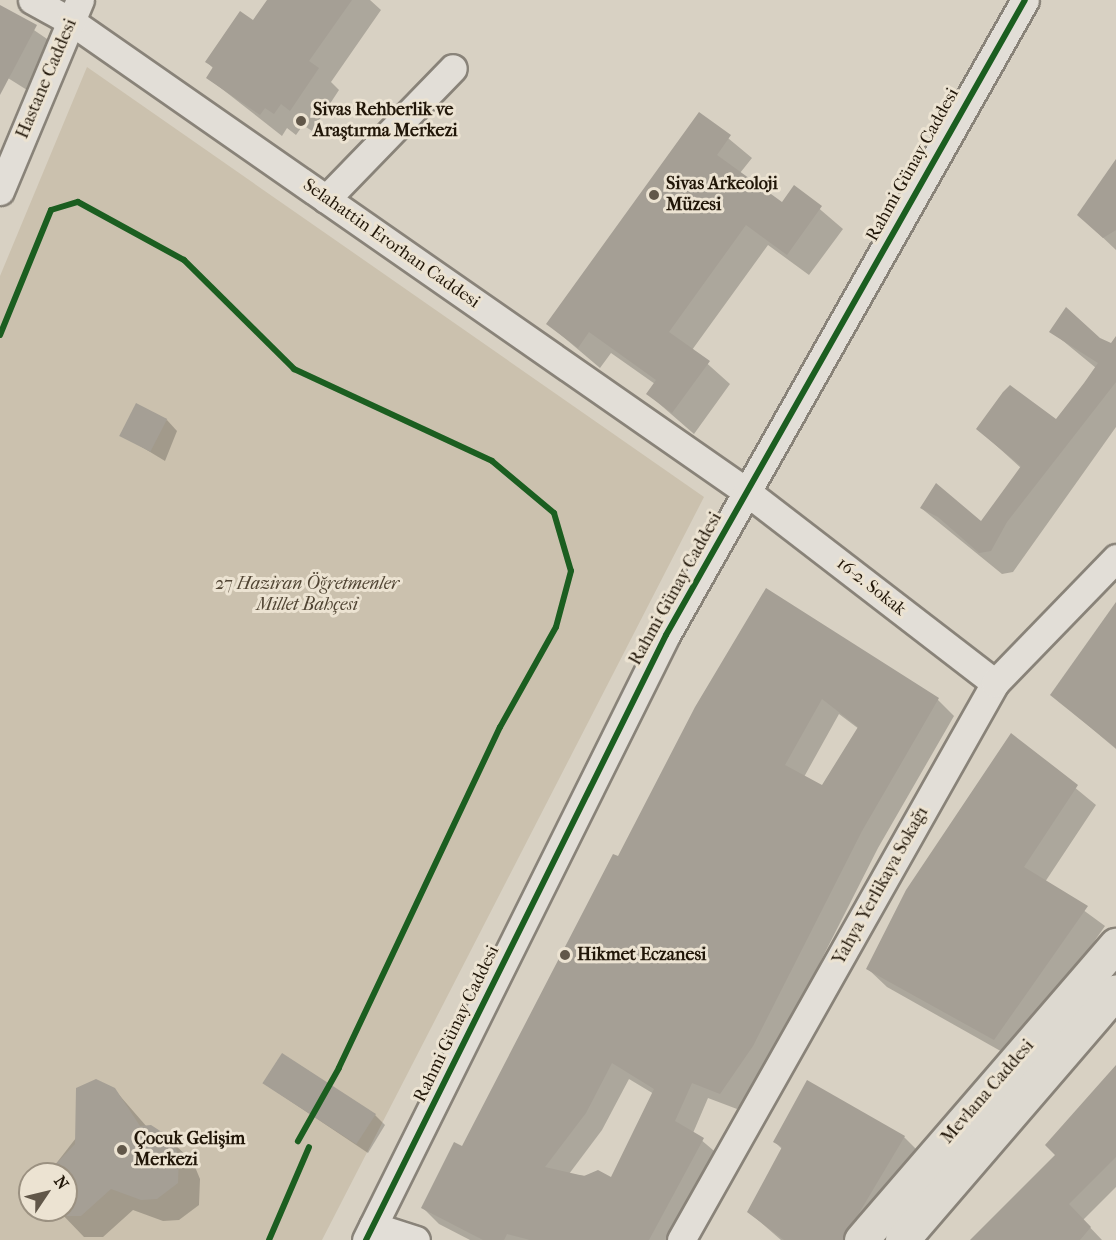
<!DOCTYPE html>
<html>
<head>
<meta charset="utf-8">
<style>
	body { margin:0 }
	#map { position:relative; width:1116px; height:1240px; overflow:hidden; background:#d8d1c3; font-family:"IM FELL French Canon",serif }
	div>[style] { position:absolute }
	.green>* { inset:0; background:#cbc1ae }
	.shadow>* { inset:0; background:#0003 }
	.building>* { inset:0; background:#a59f95; transform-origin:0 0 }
	.roads { filter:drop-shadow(2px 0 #898379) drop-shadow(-2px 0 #898379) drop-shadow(0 2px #898379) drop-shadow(0 -2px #898379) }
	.minor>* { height:27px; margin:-13.5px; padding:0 13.5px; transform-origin:13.5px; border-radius:13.5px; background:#e2ded7 }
	.primary>* { height:33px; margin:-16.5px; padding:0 16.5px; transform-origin:16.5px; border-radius:16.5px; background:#ddd9d0 }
	.cycleway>* { height:6px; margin:-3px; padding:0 3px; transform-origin:3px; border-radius:3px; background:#1b5e20 }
	.dots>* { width:16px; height:16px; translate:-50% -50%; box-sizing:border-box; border:3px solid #ece3d2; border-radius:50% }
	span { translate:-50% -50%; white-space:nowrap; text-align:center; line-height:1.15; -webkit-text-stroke:6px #ece3d2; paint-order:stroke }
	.street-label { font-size:18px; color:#211608 }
	.poi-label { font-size:18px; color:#211608; font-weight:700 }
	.left { translate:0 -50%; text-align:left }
	.park-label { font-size:18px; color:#514534; font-style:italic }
	.north { position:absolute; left:18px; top:1162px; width:60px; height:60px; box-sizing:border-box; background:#ece3d2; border:2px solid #9b9181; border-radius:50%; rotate:55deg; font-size:16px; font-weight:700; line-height:24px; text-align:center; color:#211608 }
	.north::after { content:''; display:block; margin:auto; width:21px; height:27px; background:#615749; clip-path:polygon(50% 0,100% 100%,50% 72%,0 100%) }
</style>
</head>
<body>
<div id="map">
	<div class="green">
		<div style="clip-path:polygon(evenodd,87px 67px,704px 497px,322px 1240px,0 1240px,0 276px,87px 67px,30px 1174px,66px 1174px,66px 1210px,30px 1210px,30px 1174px)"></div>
	</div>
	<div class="shadow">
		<div style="clip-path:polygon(268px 0,370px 0,381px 10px,331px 82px,339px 90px,312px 131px,303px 125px,296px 135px,287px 128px,282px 136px,208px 78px,214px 69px,207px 62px,254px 22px)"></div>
		<div style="clip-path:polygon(0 7px,53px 43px,27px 90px,0 73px)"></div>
		<div style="clip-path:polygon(699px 114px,752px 158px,740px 173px,782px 204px,794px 187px,843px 229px,809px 275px,768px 245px,692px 350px,730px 384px,694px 434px,648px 394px,655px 384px,611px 353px,600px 368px,548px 324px)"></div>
		<div style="clip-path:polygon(1116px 166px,1116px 250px,1079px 215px)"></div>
		<div style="clip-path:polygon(1051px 331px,1100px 339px,1116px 347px,1116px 427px,1013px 572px,1002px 574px,921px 508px,981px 523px,1021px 468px,978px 429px,1056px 421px,1096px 368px)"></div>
		<div style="clip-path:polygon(167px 420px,177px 431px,165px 461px,122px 435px)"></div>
		<div style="clip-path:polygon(evenodd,767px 590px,938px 700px,954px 716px,878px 848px,769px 1063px,737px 1109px,708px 1098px,693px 1133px,720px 1156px,671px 1240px,470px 1240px,439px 1224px,423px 1208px,463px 1148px,767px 590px,839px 714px,859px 729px,822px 787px,804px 777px,839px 714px,767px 590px,629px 1079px,654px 1094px,612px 1179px,569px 1174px,602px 1130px,629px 1079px)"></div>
		<div style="clip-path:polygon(1116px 611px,1116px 749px,1052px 695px)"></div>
		<div style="clip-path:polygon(1011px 735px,1096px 805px,1045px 882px,1105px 926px,1013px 1058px,887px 987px,868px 969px)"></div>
		<div style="clip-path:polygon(1116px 1074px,1116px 1187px,1083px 1220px,1102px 1240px,972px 1240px,1057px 1155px)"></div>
		<div style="clip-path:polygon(265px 1084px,375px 1115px,385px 1125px,368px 1153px)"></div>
		<div style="clip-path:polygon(114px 1089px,147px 1127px,170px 1140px,193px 1162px,200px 1179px,199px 1205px,179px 1220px,163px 1221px,133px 1210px,103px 1237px,84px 1237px,58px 1210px,66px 1210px,66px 1174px,48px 1174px)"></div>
		<div style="clip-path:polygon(904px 1137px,920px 1153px,869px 1240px,781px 1240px,749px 1212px,782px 1149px,775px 1142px)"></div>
	</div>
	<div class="building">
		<div style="clip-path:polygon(267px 0,352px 0,309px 61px,319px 68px,290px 111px,281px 104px,274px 114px,265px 108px,260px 115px,206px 78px,213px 67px,205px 62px,240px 11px,253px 20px)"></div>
		<div style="clip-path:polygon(0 5px,37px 25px,0 95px)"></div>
		<div style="clip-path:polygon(699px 112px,731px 135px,717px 155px,782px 202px,794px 185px,822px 206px,787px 255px,746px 225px,669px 332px,710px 361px,672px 413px,646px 394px,656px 380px,589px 332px,578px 348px,546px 324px)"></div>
		<div style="clip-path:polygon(1116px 159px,1116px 230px,1103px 238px,1077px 215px)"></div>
		<div style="clip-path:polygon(1066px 307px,1100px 338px,1111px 343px,1116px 336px,1116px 382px,1007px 522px,991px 551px,979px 553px,938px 517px,920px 508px,936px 483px,981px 521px,1021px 466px,976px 429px,1003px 392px,1010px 385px,1056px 419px,1084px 383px,1098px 363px,1049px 332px)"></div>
		<div style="left:136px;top:403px;width:35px;height:37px;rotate:27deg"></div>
		<div style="clip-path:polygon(evenodd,766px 588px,939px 698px,862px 831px,753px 1046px,720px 1094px,692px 1083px,675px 1121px,704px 1138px,649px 1240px,530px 1240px,507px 1234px,504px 1240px,483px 1240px,421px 1208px,454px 1142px,462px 1146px,613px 854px,618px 856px,695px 707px,766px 588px,822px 699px,858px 727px,822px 785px,785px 765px,822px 699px,766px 588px,612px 1063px,654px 1089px,611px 1177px,598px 1170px,584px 1176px,545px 1167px,586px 1113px,612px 1063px)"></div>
		<div style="clip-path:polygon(1116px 602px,1116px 748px,1050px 695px)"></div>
		<div style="clip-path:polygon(1011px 733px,1078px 785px,1024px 867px,1088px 906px,994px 1040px,866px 969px,906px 890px)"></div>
		<div style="left:282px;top:1053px;width:112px;height:36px;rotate:33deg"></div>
		<div style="clip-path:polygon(1116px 1065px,1116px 1157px,1069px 1204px,1091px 1227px,1080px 1240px,970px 1240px,1055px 1155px,1045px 1145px)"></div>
		<div style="clip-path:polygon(96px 1079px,115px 1088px,140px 1126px,151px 1125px,171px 1138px,179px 1156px,178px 1183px,157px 1199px,141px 1200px,111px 1189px,81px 1216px,61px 1216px,56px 1210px,66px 1210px,66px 1174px,47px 1173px,75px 1144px,76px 1088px)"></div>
		<div style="clip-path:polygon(807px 1080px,905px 1136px,843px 1240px,784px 1240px,747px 1212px,782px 1147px,773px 1142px)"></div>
	</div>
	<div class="roads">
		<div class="minor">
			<div style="left:32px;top:0;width:46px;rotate:28.8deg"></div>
			<div style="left:72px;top:22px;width:823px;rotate:34.85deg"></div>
			<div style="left:747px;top:492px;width:313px;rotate:37.6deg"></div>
			<div style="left:0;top:191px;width:207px;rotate:-67.3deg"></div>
			<div style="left:326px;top:199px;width:182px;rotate:-45.9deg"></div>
			<div style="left:373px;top:1226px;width:45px;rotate:18deg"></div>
			<div style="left:366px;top:1240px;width:675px;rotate:-63.62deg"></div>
			<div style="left:666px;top:635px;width:729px;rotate:-60.52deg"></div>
			<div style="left:681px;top:1240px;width:639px;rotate:-60.59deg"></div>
			<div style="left:995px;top:683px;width:174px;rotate:-45.9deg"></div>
		</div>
		<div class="primary">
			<div style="left:861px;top:1240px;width:390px;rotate:-49.2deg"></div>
			<div style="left:902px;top:1240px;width:328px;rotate:-49.3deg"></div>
		</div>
	</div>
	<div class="cycleway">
		<div style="left:0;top:335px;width:135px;rotate:-67.8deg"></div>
		<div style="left:51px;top:210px;width:28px;rotate:-17deg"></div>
		<div style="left:78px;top:202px;width:121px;rotate:28.7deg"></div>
		<div style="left:184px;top:260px;width:155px;rotate:44.7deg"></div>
		<div style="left:294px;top:369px;width:218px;rotate:24.9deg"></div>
		<div style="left:492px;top:461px;width:81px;rotate:40deg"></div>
		<div style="left:554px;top:513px;width:60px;rotate:73.7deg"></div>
		<div style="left:571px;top:571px;width:58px;rotate:105deg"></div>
		<div style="left:556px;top:627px;width:115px;rotate:119.2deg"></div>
		<div style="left:500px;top:727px;width:377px;rotate:115.3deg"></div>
		<div style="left:339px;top:1068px;width:84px;rotate:119.3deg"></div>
		<div style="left:269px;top:1240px;width:101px;rotate:-66.7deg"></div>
		<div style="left:366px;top:1240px;width:675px;rotate:-63.62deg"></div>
		<div style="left:666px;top:635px;width:729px;rotate:-60.52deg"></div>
	</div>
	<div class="dots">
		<div style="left:301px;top:121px;background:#615749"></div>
		<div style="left:654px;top:195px;background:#615749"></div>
		<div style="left:565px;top:955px;background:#615749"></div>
		<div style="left:122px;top:1150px;background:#615749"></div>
	</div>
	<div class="street-label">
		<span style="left:47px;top:79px;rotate:-67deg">Hastane Caddesi</span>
		<span style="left:913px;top:165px;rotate:-61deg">Rahmi Günay Caddesi</span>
		<span style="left:391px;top:244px;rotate:35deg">Selahattin Erorhan Caddesi</span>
		<span style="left:871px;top:587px;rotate:38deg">16-2. Sokak</span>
		<span style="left:676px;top:589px;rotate:-61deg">Rahmi Günay Caddesi</span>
		<span style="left:881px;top:886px;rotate:-61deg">Yahya Yerlikaya Sokağı</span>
		<span style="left:457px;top:1024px;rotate:-64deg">Rahmi Günay Caddesi</span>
		<span style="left:988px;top:1092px;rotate:-49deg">Mevlana Caddesi</span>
	</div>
	<div class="poi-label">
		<span class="left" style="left:313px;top:121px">Sivas Rehberlik ve<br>Araştırma Merkezi</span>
		<span class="left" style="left:666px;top:195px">Sivas Arkeoloji<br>Müzesi</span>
		<span class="left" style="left:577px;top:955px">Hikmet Eczanesi</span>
		<span class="left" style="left:134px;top:1150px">Çocuk Gelişim<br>Merkezi</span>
	</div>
	<div class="park-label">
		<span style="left:307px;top:595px">27 Haziran Öğretmenler<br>Millet Bahçesi</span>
	</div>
	<div class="north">N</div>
</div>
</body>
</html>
